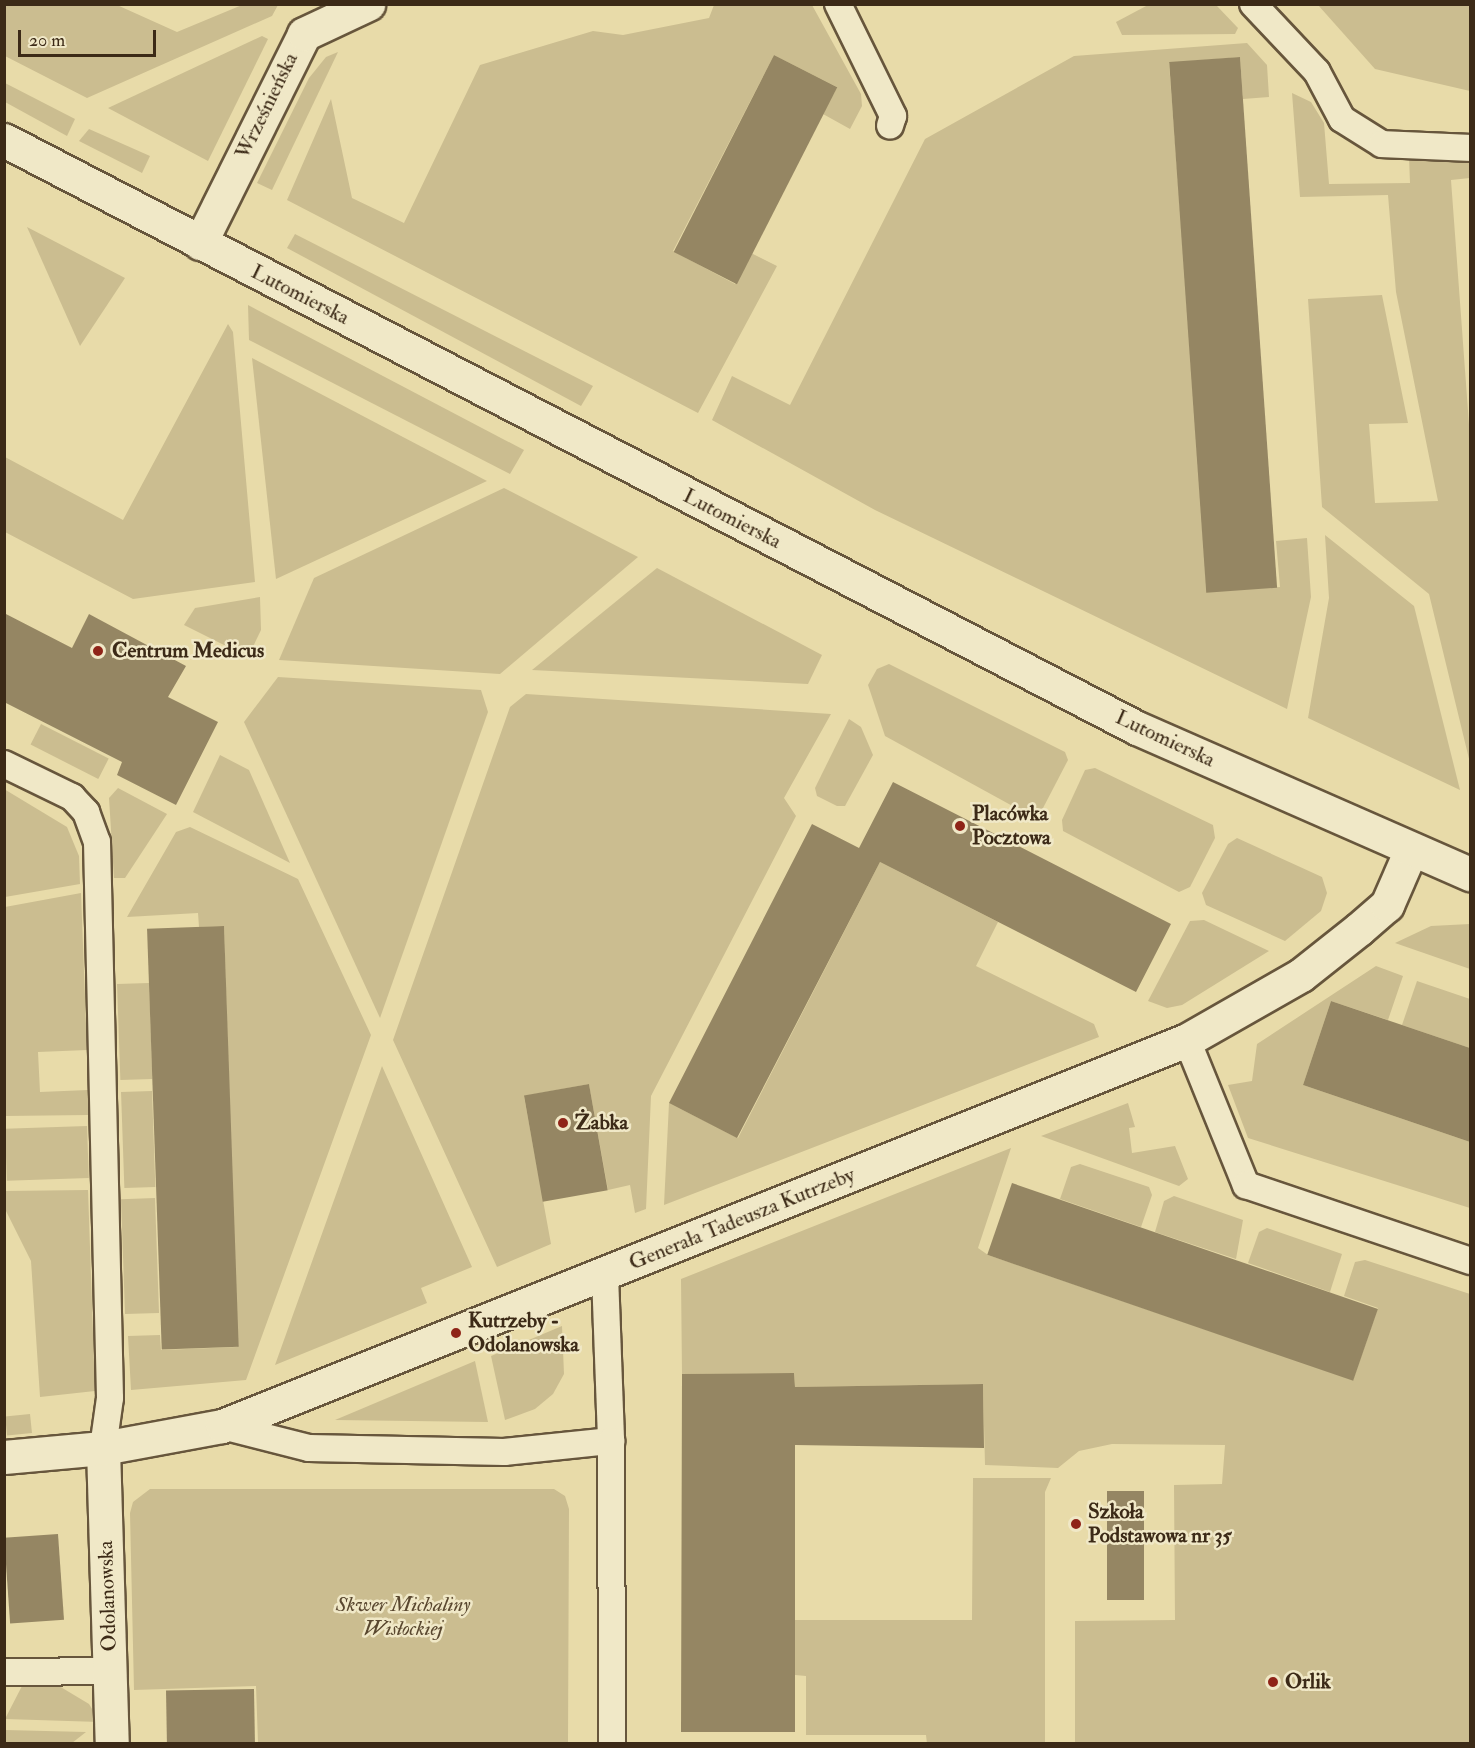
<!DOCTYPE html>
<html>
<head>
<meta charset="utf-8">
<style>
	body { margin:0 }
	#map { position:relative; width:1475px; height:1748px; overflow:hidden; background:#e8dba9; font-family:"IM FELL Double Pica",serif }
	div>[style] { position:absolute }
	.green>* { inset:0; background:#cbbd90; transform-origin:0 0 }
	.building>* { inset:0; background:#958663; transform-origin:0 0 }
	.roads { filter:drop-shadow(2px 0 #67563c) drop-shadow(-2px 0 #67563c) drop-shadow(0 2px #67563c) drop-shadow(0 -2px #67563c) }
	.service>* { height:26px; margin:-13px; padding:0 13px; transform-origin:13px; border-radius:13px; background:#f0e8c7 }
	.minor>* { height:33px; margin:-16.5px; padding:0 16.5px; transform-origin:16.5px; border-radius:16.5px; background:#f0e8c7 }
	.secondary>* { height:33px; margin:-16.5px; padding:0 16.5px; transform-origin:16.5px; border-radius:16.5px; background:#f0e8c7 }
	.dots>* { width:16px; height:16px; translate:-50% -50%; box-sizing:border-box; border:3px solid #f0e8c7; border-radius:50% }
	span { translate:-50% -50%; white-space:nowrap; text-align:center; line-height:1.15; -webkit-text-stroke:5px #f0e8c7; paint-order:stroke }
	.street-label { font-size:21px; color:#3c2a17 }
	.poi-label { font-size:21px; color:#3c2a17; font-weight:700 }
	.left { translate:0 -50%; text-align:left }
	.park-label { font-size:21px; color:#59472f; font-style:italic }
	.frame { position:absolute; inset:0; border:6px solid #3c2a17; pointer-events:none }
	.scale { position:absolute; left:18px; top:30px; width:138px; height:27px; box-sizing:border-box; border:3px solid #3c2a17; border-top:0; padding-left:8px; font-size:18px; line-height:21px; white-space:nowrap; color:#3c2a17; -webkit-text-stroke:4px #f0e8c7; paint-order:stroke }
</style>
</head>
<body>
<div id="map">
	<div class="green">
		<div style="clip-path:polygon(4px 5px,117px 5px,177px 32px,242px 5px,278px 5px,272px 16px,87px 98px,5px 56px)"></div>
		<div style="clip-path:polygon(714px 5px,812px 5px,861px 94px,862px 106px,850px 129px,823px 114px,837px 87px,774px 55px,673px 251px,735px 284px,751px 253px,777px 266px,698px 413px,287px 200px,331px 99px,352px 198px,404px 223px,480px 65px,593px 31px,623px 35px,709px 18px)"></div>
		<div style="clip-path:polygon(1216px 5px,1238px 28px,1235px 34px,1122px 35px,1116px 22px,1148px 5px)"></div>
		<div style="clip-path:polygon(1318px 5px,1470px 5px,1470px 91px,1375px 69px)"></div>
		<div style="clip-path:polygon(262px 36px,268px 39px,208px 161px,108px 108px)"></div>
		<div style="clip-path:polygon(1247px 43px,1267px 65px,1269px 97px,1243px 99px,1240px 57px,1169px 63px,1209px 591px,1280px 587px,1276px 541px,1307px 538px,1311px 597px,1287px 709px,875px 510px,712px 420px,732px 376px,790px 405px,925px 139px,1074px 56px)"></div>
		<div style="clip-path:polygon(338px 52px,272px 190px,257px 183px,309px 78px,326px 57px)"></div>
		<div style="clip-path:polygon(5px 83px,75px 119px,67px 136px,5px 102px)"></div>
		<div style="clip-path:polygon(1292px 93px,1311px 102px,1324px 123px,1329px 184px,1410px 183px,1409px 157px,1470px 160px,1470px 178px,1451px 180px,1470px 438px,1470px 763px,1429px 594px,1322px 507px,1308px 299px,1382px 295px,1408px 423px,1369px 424px,1375px 503px,1438px 501px,1396px 292px,1388px 195px,1300px 197px)"></div>
		<div style="clip-path:polygon(89px 129px,150px 156px,142px 173px,79px 141px)"></div>
		<div style="clip-path:polygon(27px 227px,125px 278px,80px 346px)"></div>
		<div style="clip-path:polygon(295px 234px,593px 386px,581px 406px,287px 248px)"></div>
		<div style="clip-path:polygon(248px 305px,524px 450px,510px 474px,249px 340px)"></div>
		<div style="clip-path:polygon(228px 324px,233px 332px,255px 582px,133px 599px,5px 532px,5px 457px,123px 520px)"></div>
		<div style="clip-path:polygon(252px 358px,487px 481px,276px 579px)"></div>
		<div style="clip-path:polygon(504px 488px,638px 557px,500px 674px,279px 660px,314px 578px)"></div>
		<div style="clip-path:polygon(1325px 535px,1414px 606px,1460px 790px,1308px 718px,1329px 598px)"></div>
		<div style="clip-path:polygon(657px 568px,822px 655px,808px 684px,532px 670px)"></div>
		<div style="clip-path:polygon(260px 597px,261px 630px,248px 657px,184px 625px,195px 608px)"></div>
		<div style="clip-path:polygon(889px 664px,1065px 752px,1068px 760px,1042px 810px,1029px 815px,885px 736px,868px 685px,877px 669px)"></div>
		<div style="clip-path:polygon(278px 677px,481px 690px,488px 712px,380px 1018px,244px 722px)"></div>
		<div style="clip-path:polygon(526px 694px,831px 714px,784px 798px,796px 816px,651px 1096px,646px 1209px,635px 1213px,630px 1185px,608px 1190px,589px 1084px,524px 1096px,551px 1244px,497px 1267px,393px 1040px,510px 707px)"></div>
		<div style="clip-path:polygon(849px 719px,861px 727px,873px 755px,845px 806px,837px 806px,817px 796px,815px 788px)"></div>
		<div style="left:41px;top:724px;width:76px;height:23px;rotate:27deg"></div>
		<div style="clip-path:polygon(220px 755px,249px 770px,290px 863px,193px 812px)"></div>
		<div style="clip-path:polygon(1095px 768px,1213px 825px,1215px 838px,1190px 887px,1179px 892px,1063px 831px,1062px 820px,1085px 770px)"></div>
		<div style="clip-path:polygon(118px 788px,167px 814px,125px 878px,114px 878px,109px 798px)"></div>
		<div style="clip-path:polygon(4px 789px,67px 827px,79px 856px,80px 884px,5px 897px)"></div>
		<div style="clip-path:polygon(190px 827px,298px 879px,371px 1035px,246px 1380px,131px 1390px,128px 1336px,160px 1335px,161px 1350px,237px 1347px,224px 926px,199px 927px,198px 913px,127px 917px,176px 832px)"></div>
		<div style="clip-path:polygon(1237px 838px,1322px 877px,1327px 893px,1321px 911px,1285px 941px,1206px 905px,1202px 893px,1228px 844px)"></div>
		<div style="clip-path:polygon(880px 862px,998px 922px,976px 966px,1094px 1024px,1099px 1037px,664px 1205px,669px 1103px,738px 1138px)"></div>
		<div style="clip-path:polygon(81px 893px,87px 1050px,38px 1052px,40px 1092px,88px 1090px,88px 1115px,5px 1116px,5px 907px)"></div>
		<div style="clip-path:polygon(1204px 920px,1269px 951px,1182px 1005px,1167px 1008px,1148px 1001px,1190px 921px)"></div>
		<div style="clip-path:polygon(1470px 924px,1470px 969px,1395px 943px,1431px 926px)"></div>
		<div style="clip-path:polygon(1376px 966px,1403px 976px,1388px 1020px,1331px 1001px,1303px 1085px,1470px 1142px,1470px 1208px,1248px 1138px,1228px 1085px,1252px 1081px,1257px 1044px)"></div>
		<div style="clip-path:polygon(1417px 981px,1470px 999px,1470px 1048px,1402px 1025px)"></div>
		<div style="left:149px;top:983px;width:96px;height:32px;rotate:88deg"></div>
		<div style="clip-path:polygon(382px 1066px,472px 1267px,421px 1288px,427px 1303px,275px 1365px)"></div>
		<div style="left:152px;top:1091px;width:96px;height:31px;rotate:88deg"></div>
		<div style="clip-path:polygon(1128px 1103px,1135px 1127px,1129px 1128px,1132px 1153px,1175px 1146px,1188px 1179px,1179px 1186px,1041px 1136px)"></div>
		<div style="left:87px;top:1126px;width:52px;height:82px;rotate:88deg"></div>
		<div style="clip-path:polygon(1011px 1148px,978px 1248px,988px 1255px,1353px 1380px,1378px 1308px,1344px 1296px,1355px 1262px,1365px 1260px,1470px 1294px,1470px 1743px,1075px 1743px,1075px 1621px,1175px 1620px,1174px 1485px,1222px 1484px,1225px 1445px,1112px 1444px,1079px 1451px,1058px 1468px,985px 1465px,983px 1384px,795px 1387px,794px 1373px,682px 1374px,681px 1279px)"></div>
		<div style="clip-path:polygon(1080px 1164px,1149px 1187px,1152px 1195px,1141px 1227px,1060px 1199px,1071px 1167px)"></div>
		<div style="clip-path:polygon(88px 1190px,95px 1391px,40px 1397px,31px 1261px,5px 1209px,5px 1191px)"></div>
		<div style="clip-path:polygon(1174px 1196px,1243px 1220px,1236px 1259px,1155px 1232px,1164px 1201px)"></div>
		<div style="left:155px;top:1198px;width:115px;height:34px;rotate:88deg"></div>
		<div style="clip-path:polygon(1267px 1228px,1342px 1254px,1330px 1292px,1248px 1263px,1259px 1232px)"></div>
		<div style="clip-path:polygon(562px 1326px,564px 1374px,553px 1394px,535px 1409px,505px 1420px,491px 1356px)"></div>
		<div style="clip-path:polygon(475px 1361px,488px 1422px,335px 1420px)"></div>
		<div style="left:30px;top:1414px;width:19px;height:25px;rotate:84deg"></div>
		<div style="clip-path:polygon(973px 1478px,1051px 1478px,1045px 1492px,1045px 1743px,927px 1744px,926px 1735px,806px 1735px,806px 1676px,795px 1675px,795px 1620px,972px 1620px)"></div>
		<div style="clip-path:polygon(150px 1489px,554px 1489px,565px 1496px,569px 1509px,568px 1743px,258px 1743px,256px 1686px,134px 1690px,130px 1513px,133px 1502px)"></div>
		<div style="clip-path:polygon(22px 1686px,59px 1686px,89px 1704px,100px 1722px,5px 1719px)"></div>
		<div style="clip-path:polygon(5px 1730px,86px 1732px,72px 1743px,5px 1744px)"></div>
	</div>
	<div class="building">
		<div style="left:774px;top:55px;width:71px;height:221px;rotate:27deg"></div>
		<div style="left:1240px;top:57px;width:532px;height:71px;rotate:86deg"></div>
		<div style="clip-path:polygon(4px 613px,72px 648px,89px 614px,186px 666px,168px 697px,218px 722px,176px 805px,117px 775px,122px 762px,4px 702px)"></div>
		<div style="clip-path:polygon(893px 782px,1171px 924px,1136px 992px,880px 862px,737px 1138px,669px 1103px,812px 824px,859px 848px)"></div>
		<div style="left:224px;top:926px;width:421px;height:77px;rotate:88deg"></div>
		<div style="clip-path:polygon(1331px 1001px,1470px 1048px,1470px 1142px,1303px 1085px)"></div>
		<div style="left:589px;top:1084px;width:108px;height:66px;rotate:80deg"></div>
		<div style="left:1012px;top:1183px;width:387px;height:76px;rotate:19deg"></div>
		<div style="clip-path:polygon(794px 1373px,795px 1387px,983px 1384px,984px 1448px,795px 1445px,795px 1732px,681px 1732px,682px 1374px)"></div>
		<div style="left:1144px;top:1491px;width:109px;height:37px;rotate:90deg"></div>
		<div style="left:58px;top:1534px;width:86px;height:54px;rotate:86deg"></div>
		<div style="left:254px;top:1689px;width:54px;height:88px;rotate:89deg"></div>
	</div>
	<div class="roads">
		<div class="service">
			<div style="left:838px;top:4px;width:125px;rotate:63.8deg"></div>
			<div style="left:893px;top:116px;width:10px;rotate:107deg"></div>
			<div style="left:1253px;top:4px;width:93px;rotate:46.7deg"></div>
			<div style="left:1317px;top:72px;width:53px;rotate:62deg"></div>
			<div style="left:1342px;top:119px;width:47px;rotate:32deg"></div>
			<div style="left:1382px;top:144px;width:88px;rotate:2.6deg"></div>
			<div style="left:4px;top:764px;width:76px;rotate:25.9deg"></div>
			<div style="left:72px;top:797px;width:21px;rotate:47deg"></div>
			<div style="left:86px;top:812px;width:32px;rotate:70deg"></div>
			<div style="left:97px;top:842px;width:556px;rotate:88.66deg"></div>
			<div style="left:110px;top:1398px;width:50px;rotate:98deg"></div>
			<div style="left:1187px;top:1040px;width:157px;rotate:67.9deg"></div>
			<div style="left:1246px;top:1185px;width:237px;rotate:18.7deg"></div>
			<div style="left:605px;top:1275px;width:166px;rotate:87.9deg"></div>
			<div style="left:222px;top:1426px;width:90px;rotate:14.2deg"></div>
			<div style="left:309px;top:1448px;width:195px;rotate:1.2deg"></div>
			<div style="left:504px;top:1452px;width:108px;rotate:-5.9deg"></div>
			<div style="left:611px;top:1441px;width:303px;rotate:89.8deg"></div>
			<div style="left:4px;top:1672px;width:106px;rotate:-0.5deg"></div>
		</div>
		<div class="minor">
			<div style="left:200px;top:243px;width:233px;rotate:-63.5deg"></div>
			<div style="left:304px;top:34px;width:71px;rotate:-25.1deg"></div>
			<div style="left:103px;top:1448px;width:296px;rotate:88.3deg"></div>
			<div style="left:4px;top:1457px;width:99px;rotate:-5.2deg"></div>
			<div style="left:103px;top:1448px;width:121px;rotate:-10.5deg"></div>
			<div style="left:222px;top:1426px;width:1039px;rotate:-21.8deg"></div>
			<div style="left:1187px;top:1040px;width:131px;rotate:-29.7deg"></div>
			<div style="left:1301px;top:975px;width:74px;rotate:-38.4deg"></div>
			<div style="left:1359px;top:929px;width:37px;rotate:-41deg"></div>
			<div style="left:1387px;top:905px;width:58px;rotate:-66.5deg"></div>
		</div>
		<div class="secondary">
			<div style="left:4px;top:140px;width:1276px;rotate:27.43deg"></div>
			<div style="left:1137px;top:728px;width:364px;rotate:23.7deg"></div>
		</div>
	</div>
	<div class="dots">
		<div style="left:98px;top:651px;background:#8f2418"></div>
		<div style="left:960px;top:826px;background:#8f2418"></div>
		<div style="left:563px;top:1123px;background:#8f2418"></div>
		<div style="left:456px;top:1333px;background:#8f2418"></div>
		<div style="left:1076px;top:1524px;background:#8f2418"></div>
		<div style="left:1273px;top:1682px;background:#8f2418"></div>
	</div>
	<div class="street-label">
		<span style="left:267px;top:106px;rotate:-64deg">Wrześnieńska</span>
		<span style="left:300px;top:295px;rotate:27deg">Lutomierska</span>
		<span style="left:732px;top:519px;rotate:27deg">Lutomierska</span>
		<span style="left:1165px;top:739px;rotate:25deg">Lutomierska</span>
		<span style="left:742px;top:1219px;rotate:-22deg">Generała Tadeusza Kutrzeby</span>
		<span style="left:108px;top:1596px;rotate:-92deg">Odolanowska</span>
	</div>
	<div class="poi-label">
		<span class="left" style="left:112px;top:651px">Centrum Medicus</span>
		<span class="left" style="left:972px;top:826px">Placówka<br>Pocztowa</span>
		<span class="left" style="left:575px;top:1123px">Żabka</span>
		<span class="left" style="left:468px;top:1333px">Kutrzeby -<br>Odolanowska</span>
		<span class="left" style="left:1088px;top:1524px">Szkoła<br>Podstawowa nr 35</span>
		<span class="left" style="left:1285px;top:1682px">Orlik</span>
	</div>
	<div class="park-label">
		<span style="left:403px;top:1617px">Skwer Michaliny<br>Wisłockiej</span>
	</div>
	<div class="frame"></div>
	<div class="scale">20 m</div>
</div>
</body>
</html>
